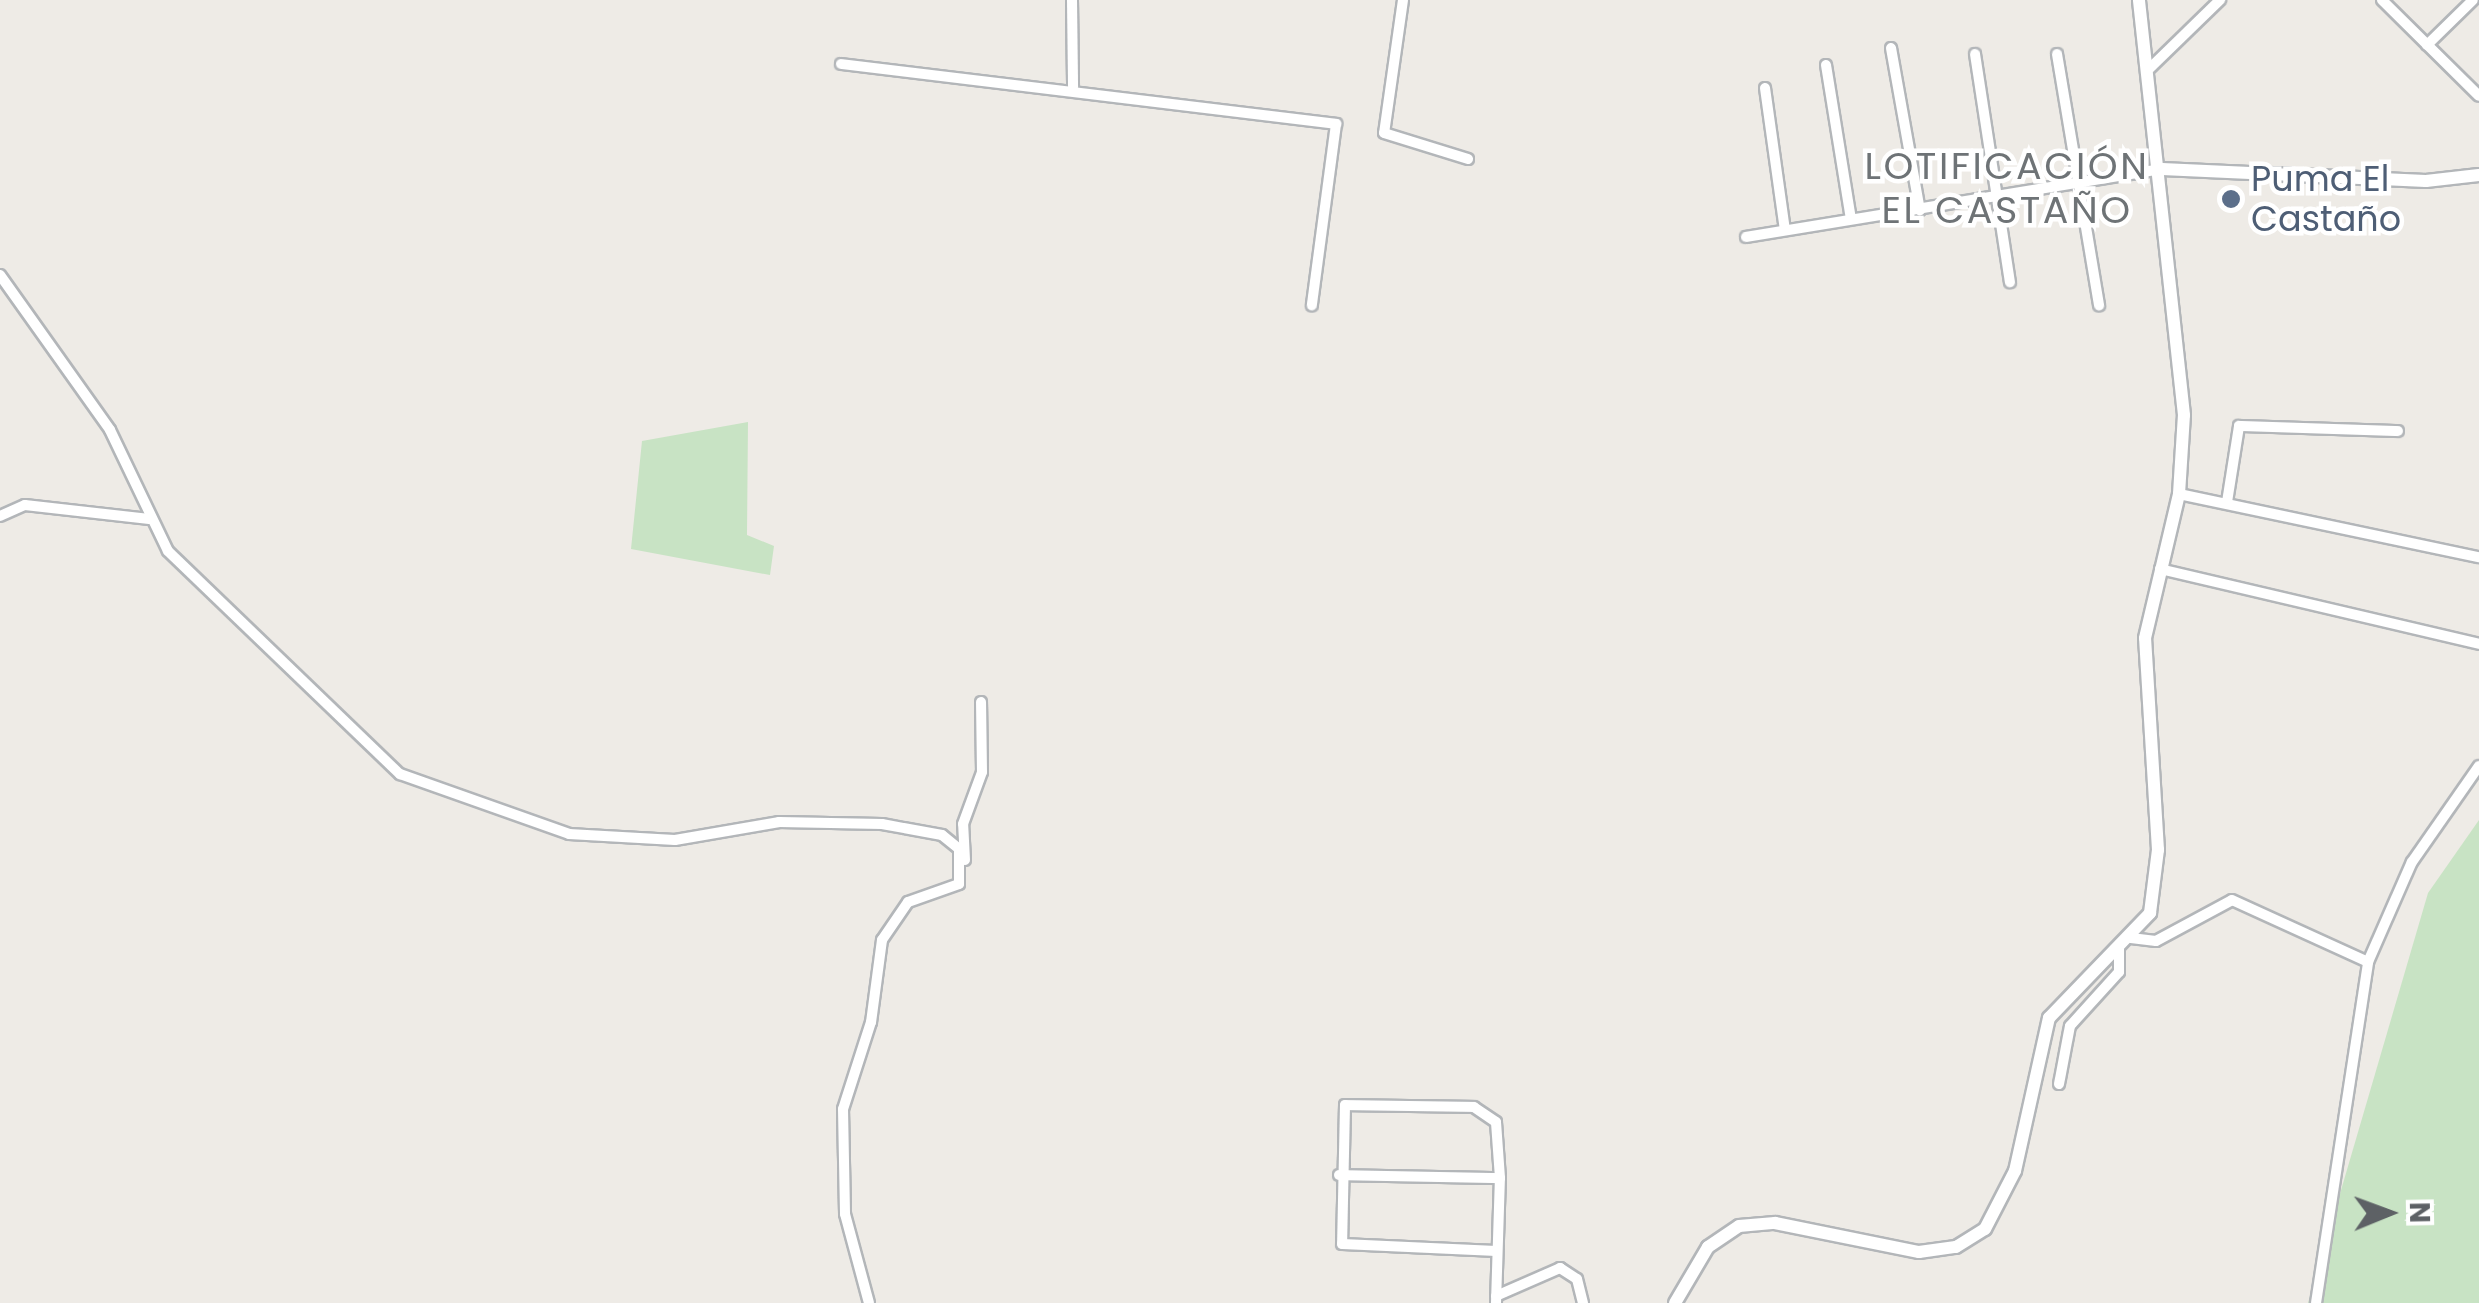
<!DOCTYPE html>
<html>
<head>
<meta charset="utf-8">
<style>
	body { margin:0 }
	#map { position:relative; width:2479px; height:1303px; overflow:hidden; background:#eeebe6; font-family:Poppins,sans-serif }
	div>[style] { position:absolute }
	.green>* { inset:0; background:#c8e3c4 }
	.roads { filter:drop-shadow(2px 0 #b3b6b9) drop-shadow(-2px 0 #b3b6b9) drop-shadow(0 2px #b3b6b9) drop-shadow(0 -2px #b3b6b9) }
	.minor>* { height:10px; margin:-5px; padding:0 5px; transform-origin:5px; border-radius:5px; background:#fff }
	.tertiary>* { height:12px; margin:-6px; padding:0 6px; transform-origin:6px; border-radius:6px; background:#fff }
	.dots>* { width:28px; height:28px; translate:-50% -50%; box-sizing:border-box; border:5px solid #fff; border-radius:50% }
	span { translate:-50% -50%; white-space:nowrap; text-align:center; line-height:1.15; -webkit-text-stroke:9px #fff; paint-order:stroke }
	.service-label { font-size:35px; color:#4e5e75 }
	.left { translate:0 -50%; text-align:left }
	.neighbourhood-label { font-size:38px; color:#6e7376; letter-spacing:2.5px }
	.north { position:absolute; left:2339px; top:1163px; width:100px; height:100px; -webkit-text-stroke:8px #fff; paint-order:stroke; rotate:89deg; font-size:28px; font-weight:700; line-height:40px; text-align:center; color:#5d6165 }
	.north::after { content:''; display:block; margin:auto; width:35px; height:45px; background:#5d6165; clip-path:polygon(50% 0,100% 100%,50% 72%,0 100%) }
</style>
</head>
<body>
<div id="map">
	<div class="green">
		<div style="clip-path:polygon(748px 422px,747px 535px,774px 546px,770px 575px,631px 549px,642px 441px)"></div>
		<div style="clip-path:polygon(2479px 820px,2479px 1303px,2308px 1303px,2428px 893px)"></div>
	</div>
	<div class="roads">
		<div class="minor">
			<div style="left:1072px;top:0;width:87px;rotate:89.3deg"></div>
			<div style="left:1403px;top:0;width:134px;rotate:98.1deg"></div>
			<div style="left:1384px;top:133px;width:88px;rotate:17.2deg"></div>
			<div style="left:2382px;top:0;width:136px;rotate:44.7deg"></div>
			<div style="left:2427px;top:45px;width:64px;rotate:-44.4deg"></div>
			<div style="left:1891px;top:48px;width:165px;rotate:79.9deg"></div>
			<div style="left:1975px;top:54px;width:231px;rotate:81.3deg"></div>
			<div style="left:2057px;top:54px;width:255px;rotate:80.5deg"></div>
			<div style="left:841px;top:64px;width:499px;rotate:6.9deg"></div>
			<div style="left:1336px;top:124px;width:183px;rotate:97.6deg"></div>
			<div style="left:1826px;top:65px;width:156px;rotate:80.8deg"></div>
			<div style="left:2150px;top:68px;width:98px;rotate:-44.2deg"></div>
			<div style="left:1765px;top:88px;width:143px;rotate:82deg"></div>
			<div style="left:1746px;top:237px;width:422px;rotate:-9.3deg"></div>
			<div style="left:0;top:275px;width:190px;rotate:54.6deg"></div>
			<div style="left:110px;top:430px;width:134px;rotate:64.4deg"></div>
			<div style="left:168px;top:551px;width:322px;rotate:43.9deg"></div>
			<div style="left:400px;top:774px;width:179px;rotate:19.5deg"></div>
			<div style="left:569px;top:834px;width:106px;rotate:3.2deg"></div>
			<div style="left:675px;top:840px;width:106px;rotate:-9.8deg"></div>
			<div style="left:779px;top:822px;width:103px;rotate:1.1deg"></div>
			<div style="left:882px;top:824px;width:61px;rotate:10.4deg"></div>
			<div style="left:942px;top:835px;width:22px;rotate:39deg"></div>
			<div style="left:959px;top:849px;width:35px;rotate:90deg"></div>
			<div style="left:959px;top:884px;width:54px;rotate:160.6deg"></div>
			<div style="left:908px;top:902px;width:46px;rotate:124.4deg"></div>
			<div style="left:882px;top:940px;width:83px;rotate:97.6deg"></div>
			<div style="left:871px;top:1022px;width:91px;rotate:107.8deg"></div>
			<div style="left:843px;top:1109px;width:105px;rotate:88.9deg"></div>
			<div style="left:845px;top:1214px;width:92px;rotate:74.9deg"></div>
			<div style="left:2179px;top:494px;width:307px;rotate:11.9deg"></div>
			<div style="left:2227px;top:502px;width:77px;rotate:-81deg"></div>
			<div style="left:2239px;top:426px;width:159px;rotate:1.8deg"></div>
			<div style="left:0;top:516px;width:27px;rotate:-24deg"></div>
			<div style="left:25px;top:505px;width:125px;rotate:6.4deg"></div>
			<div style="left:2160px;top:569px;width:328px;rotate:13.2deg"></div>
			<div style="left:965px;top:860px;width:36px;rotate:-93deg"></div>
			<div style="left:963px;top:824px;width:55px;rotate:-69.9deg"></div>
			<div style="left:982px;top:772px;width:70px;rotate:-90.8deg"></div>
			<div style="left:2131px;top:938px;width:25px;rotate:7deg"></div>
			<div style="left:2156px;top:941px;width:86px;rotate:-28.3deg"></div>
			<div style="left:2232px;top:900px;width:149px;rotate:24.5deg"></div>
			<div style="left:2059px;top:1084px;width:59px;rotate:-79.3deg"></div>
			<div style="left:2070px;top:1026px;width:73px;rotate:-47.8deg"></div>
			<div style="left:2119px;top:972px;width:25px;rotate:-90deg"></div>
			<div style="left:1339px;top:1175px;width:161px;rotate:1.1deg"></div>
			<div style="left:1496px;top:1296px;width:70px;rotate:-23.6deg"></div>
			<div style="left:1560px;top:1268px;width:20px;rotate:33deg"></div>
			<div style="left:1577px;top:1279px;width:25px;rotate:76deg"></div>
			<div style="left:1496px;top:1303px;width:125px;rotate:-88.2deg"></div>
			<div style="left:1500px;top:1178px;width:56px;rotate:-94.1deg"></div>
			<div style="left:1496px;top:1122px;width:27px;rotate:-146deg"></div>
			<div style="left:1474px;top:1107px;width:129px;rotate:-179.1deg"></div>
			<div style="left:1345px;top:1105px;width:139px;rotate:91.2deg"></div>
			<div style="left:1342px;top:1244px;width:155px;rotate:2.6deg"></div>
			<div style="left:2316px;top:1303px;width:345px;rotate:-81.3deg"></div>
			<div style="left:2368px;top:962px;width:109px;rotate:-66.3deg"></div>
			<div style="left:2412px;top:862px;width:117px;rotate:-55.1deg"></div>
		</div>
		<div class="tertiary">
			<div style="left:2162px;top:169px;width:264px;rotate:2.6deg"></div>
			<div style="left:2426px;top:181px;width:53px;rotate:-6.5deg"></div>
			<div style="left:1675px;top:1303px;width:65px;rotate:-59.5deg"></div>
			<div style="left:1708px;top:1247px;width:37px;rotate:-34deg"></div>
			<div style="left:1739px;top:1226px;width:36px;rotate:-5deg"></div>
			<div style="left:1775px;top:1223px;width:147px;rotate:11.4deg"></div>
			<div style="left:1919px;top:1252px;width:37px;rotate:-8deg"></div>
			<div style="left:1956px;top:1247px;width:34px;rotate:-32deg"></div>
			<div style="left:1985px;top:1229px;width:65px;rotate:-62.7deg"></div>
			<div style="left:2015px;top:1171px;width:157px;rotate:-77.5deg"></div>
			<div style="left:2049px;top:1018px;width:146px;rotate:-46.1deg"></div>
			<div style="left:2150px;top:913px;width:64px;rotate:-82.8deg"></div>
			<div style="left:2158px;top:850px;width:212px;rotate:-93.5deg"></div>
			<div style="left:2145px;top:638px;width:148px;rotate:-76.7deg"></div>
			<div style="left:2179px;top:494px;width:79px;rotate:-86.4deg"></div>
			<div style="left:2184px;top:415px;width:417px;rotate:-96.2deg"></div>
		</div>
	</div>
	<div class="dots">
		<div style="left:2231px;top:199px;background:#5c6f8a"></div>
	</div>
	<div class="service-label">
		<span class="left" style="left:2251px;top:199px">Puma El<br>Castaño</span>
	</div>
	<div class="neighbourhood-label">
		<span style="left:2007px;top:188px">LOTIFICACIÓN<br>EL CASTAÑO</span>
	</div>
	<div class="north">N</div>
</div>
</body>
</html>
